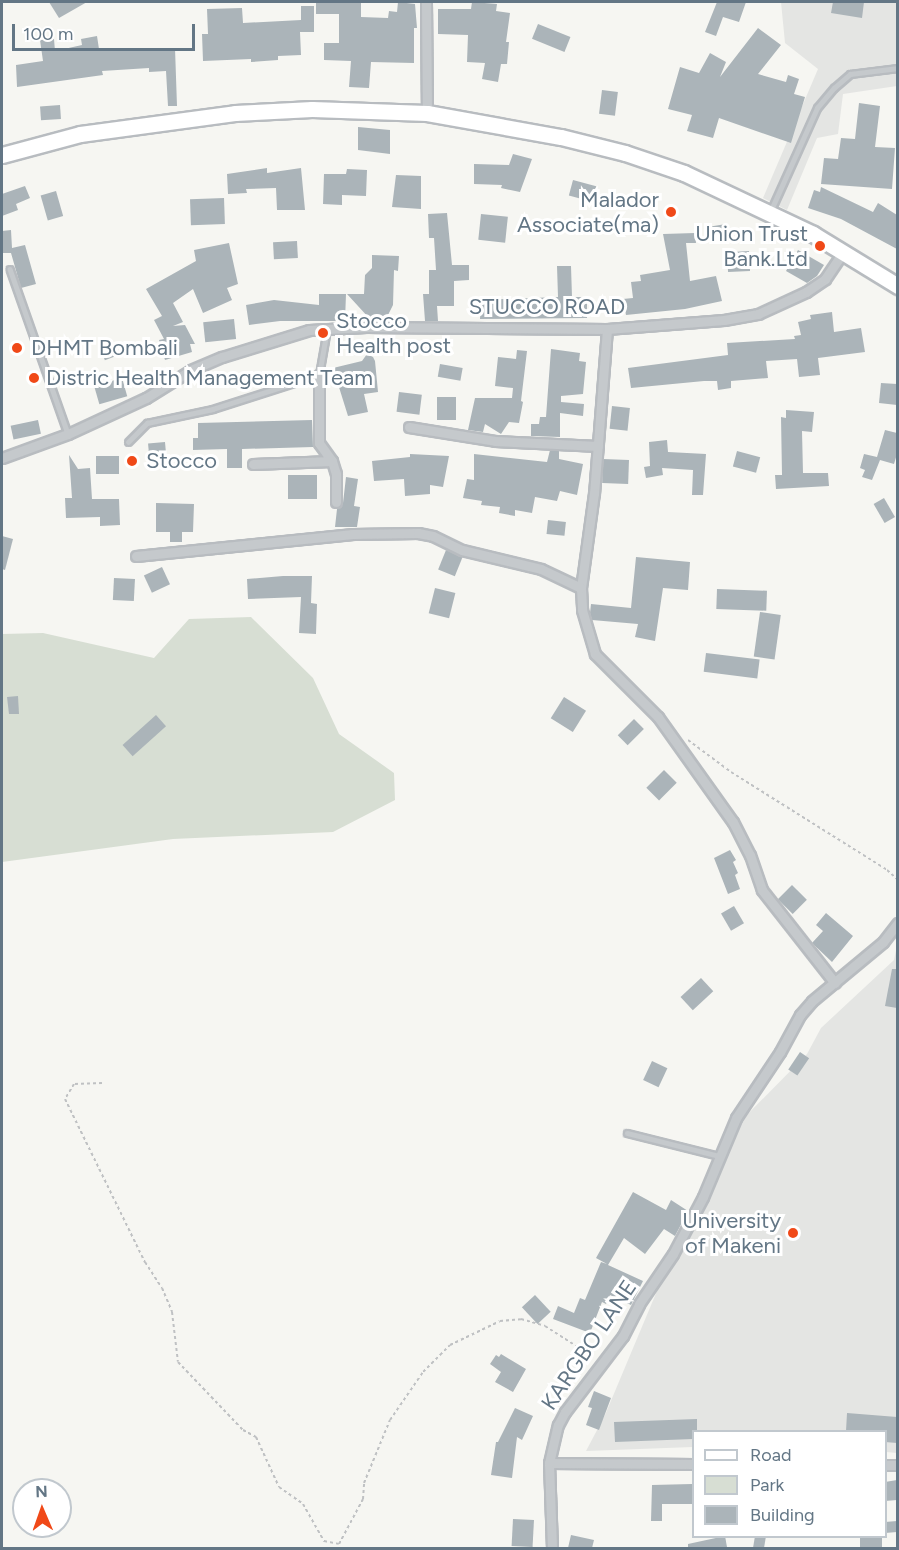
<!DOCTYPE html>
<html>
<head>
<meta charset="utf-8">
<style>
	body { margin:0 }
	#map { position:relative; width:899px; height:1550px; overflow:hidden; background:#f6f6f2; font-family:Figtree,sans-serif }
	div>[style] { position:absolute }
	.built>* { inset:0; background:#e4e5e3 }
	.green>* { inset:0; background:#d7ded3 }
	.building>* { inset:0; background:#abb4b9; transform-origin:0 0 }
	.path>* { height:2px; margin-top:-1px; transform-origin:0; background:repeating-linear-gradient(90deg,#bfc1c3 0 3px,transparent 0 6px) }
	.roads { filter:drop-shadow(2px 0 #b8bcc0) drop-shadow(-2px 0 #b8bcc0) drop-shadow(0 2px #b8bcc0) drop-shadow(0 -2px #b8bcc0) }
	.lane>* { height:4.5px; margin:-2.25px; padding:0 2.25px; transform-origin:2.25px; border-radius:2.25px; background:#c5c9cc }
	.street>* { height:9px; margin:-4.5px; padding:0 4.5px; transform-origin:4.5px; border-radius:4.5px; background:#c5c9cc }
	.primary>* { height:15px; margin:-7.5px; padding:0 7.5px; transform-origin:7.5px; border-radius:7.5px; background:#fff }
	.dots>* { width:16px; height:16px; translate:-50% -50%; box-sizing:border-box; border:3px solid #fff; border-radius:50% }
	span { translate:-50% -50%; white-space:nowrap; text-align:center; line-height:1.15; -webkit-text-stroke:6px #fff; paint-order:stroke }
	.poi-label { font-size:22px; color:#637685 }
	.right { translate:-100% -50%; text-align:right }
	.left { translate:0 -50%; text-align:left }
	.street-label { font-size:22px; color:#637685 }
	.frame { position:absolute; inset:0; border:3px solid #637685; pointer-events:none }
	.legend { position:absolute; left:692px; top:1430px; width:195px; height:108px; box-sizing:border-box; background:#fff; border:2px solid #c1c8ce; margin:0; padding:8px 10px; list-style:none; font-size:18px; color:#637685 }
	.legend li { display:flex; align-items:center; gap:12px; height:30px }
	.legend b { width:30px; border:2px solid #c1c8ce }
	.north { position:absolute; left:12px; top:1478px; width:60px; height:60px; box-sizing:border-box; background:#fff; border:2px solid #c1c8ce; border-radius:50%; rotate:358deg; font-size:16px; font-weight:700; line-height:24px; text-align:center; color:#637685 }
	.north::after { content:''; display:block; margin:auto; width:21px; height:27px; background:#f04918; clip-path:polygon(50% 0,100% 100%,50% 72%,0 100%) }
	.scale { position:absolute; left:12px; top:24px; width:183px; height:27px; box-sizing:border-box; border:3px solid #637685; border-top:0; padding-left:8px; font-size:18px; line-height:21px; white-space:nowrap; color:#637685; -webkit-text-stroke:4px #fff; paint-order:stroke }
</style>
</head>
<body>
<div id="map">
	<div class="built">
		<div style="clip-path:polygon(781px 2px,897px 2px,897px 86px,843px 94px,838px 134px,817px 138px,787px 210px,763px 198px,818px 69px,785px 43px)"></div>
		<div style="clip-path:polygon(897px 946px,897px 1453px,886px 1452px,886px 1432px,694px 1432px,693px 1447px,586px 1451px,605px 1415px,662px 1279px,714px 1187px,738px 1124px,807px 1054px,821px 1028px,894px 960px)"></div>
	</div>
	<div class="green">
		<div style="clip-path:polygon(251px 617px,313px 678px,339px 734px,394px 773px,395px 800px,333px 832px,173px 839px,2px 862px,2px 634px,43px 633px,154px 658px,189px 619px)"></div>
	</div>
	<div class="building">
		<div style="clip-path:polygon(49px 2px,87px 2px,59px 18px)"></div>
		<div style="clip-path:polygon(316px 2px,361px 2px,361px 17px,388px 18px,389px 11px,397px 12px,398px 2px,415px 4px,417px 28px,414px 28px,414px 63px,371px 62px,369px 88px,349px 87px,351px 61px,324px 60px,324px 43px,339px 43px,339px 14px,316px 14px)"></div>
		<div style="clip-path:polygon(472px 2px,497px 4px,496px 11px,510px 13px,506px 42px,509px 42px,507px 64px,501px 64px,498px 82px,482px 79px,485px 63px,467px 62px,468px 35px,438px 34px,438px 9px,471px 9px)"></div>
		<div style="clip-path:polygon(717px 2px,746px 2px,739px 22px,723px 17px,716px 36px,705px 32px)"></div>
		<div style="clip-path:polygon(833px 2px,864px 2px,862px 18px,831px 13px)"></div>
		<div style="clip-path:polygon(301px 6px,314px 6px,314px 32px,300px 32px,301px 55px,278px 56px,278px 60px,251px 62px,251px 59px,203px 61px,202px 34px,208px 34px,207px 9px,242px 8px,243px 23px,301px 20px)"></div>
		<div style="left:538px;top:24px;width:35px;height:16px;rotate:22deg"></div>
		<div style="clip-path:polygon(758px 28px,781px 45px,758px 74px,786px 82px,788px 75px,799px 79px,794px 94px,805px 97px,791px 143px,719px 118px,713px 138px,687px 131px,692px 115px,668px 109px,680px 67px,699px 73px,710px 53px,726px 62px,720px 77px)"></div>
		<div style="clip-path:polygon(97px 36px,99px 49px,175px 48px,177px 106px,168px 106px,166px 71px,149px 72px,149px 68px,102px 71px,103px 75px,17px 87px,16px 65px,43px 61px,40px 40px,54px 39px,55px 51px,82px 45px,81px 39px)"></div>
		<div style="left:602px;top:90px;width:16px;height:24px;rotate:7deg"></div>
		<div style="clip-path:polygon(859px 103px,880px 106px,875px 147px,895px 148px,892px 189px,821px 184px,824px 158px,838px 159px,841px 138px,855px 139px)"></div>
		<div style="left:60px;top:105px;width:14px;height:20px;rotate:86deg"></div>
		<div style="clip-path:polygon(358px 127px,390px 130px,390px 154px,358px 150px)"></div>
		<div style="clip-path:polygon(513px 154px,532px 159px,520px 192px,501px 188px,502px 185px,474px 184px,474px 164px,509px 165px)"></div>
		<div style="clip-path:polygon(267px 168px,267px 173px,301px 168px,305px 210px,277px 210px,276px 188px,246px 189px,247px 193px,228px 194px,227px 174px)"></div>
		<div style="clip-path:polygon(347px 169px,367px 170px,366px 196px,342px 195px,342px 205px,323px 204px,324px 174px,346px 174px)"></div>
		<div style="clip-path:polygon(396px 175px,421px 176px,421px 209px,392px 207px)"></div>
		<div style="left:573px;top:180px;width:24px;height:16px;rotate:15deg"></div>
		<div style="clip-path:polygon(25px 186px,30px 198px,16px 204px,18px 210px,2px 216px,2px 194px)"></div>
		<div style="clip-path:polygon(821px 187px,873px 212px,878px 203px,897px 215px,897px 249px,841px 219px,808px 208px,814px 190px,820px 192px)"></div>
		<div style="left:56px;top:191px;width:26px;height:16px;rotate:74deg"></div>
		<div style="left:224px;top:198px;width:26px;height:34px;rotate:88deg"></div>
		<div style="clip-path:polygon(447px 213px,452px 265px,469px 265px,469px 280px,454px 281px,454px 306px,437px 306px,438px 321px,425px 321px,423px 294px,429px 294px,429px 270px,436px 270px,434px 238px,429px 238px,428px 214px)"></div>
		<div style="left:481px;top:214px;width:27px;height:26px;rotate:6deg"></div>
		<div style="left:726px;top:224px;width:13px;height:14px;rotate:81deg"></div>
		<div style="clip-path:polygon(11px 230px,12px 248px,25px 245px,36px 284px,21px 288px,11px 253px,2px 253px,2px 231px)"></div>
		<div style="clip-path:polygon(695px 233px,696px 243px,686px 243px,690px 281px,716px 276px,722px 301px,685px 309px,626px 315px,623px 299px,633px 298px,631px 282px,641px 281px,640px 275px,670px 270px,663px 234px)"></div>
		<div style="left:297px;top:241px;width:17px;height:24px;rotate:87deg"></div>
		<div style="clip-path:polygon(229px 243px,238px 284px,227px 288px,232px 300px,203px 313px,193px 289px,173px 303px,183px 322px,173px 326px,185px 325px,195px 344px,190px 344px,192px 352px,165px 360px,159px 340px,164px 339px,154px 320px,162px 316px,146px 289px,196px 261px,194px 250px)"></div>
		<div style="clip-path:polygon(798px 250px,824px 265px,817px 276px,807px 283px,786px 271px)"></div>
		<div style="left:749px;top:251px;width:20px;height:22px;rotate:87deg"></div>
		<div style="clip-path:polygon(372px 255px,399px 256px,398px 271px,394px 270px,393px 305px,388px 315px,378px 319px,369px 318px,347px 294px,364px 294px,365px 275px,372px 268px)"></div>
		<div style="clip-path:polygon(557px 266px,571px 266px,572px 297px,587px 297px,587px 318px,480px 319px,481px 300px,558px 297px)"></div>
		<div style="clip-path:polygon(319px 294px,346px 294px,345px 321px,280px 321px,249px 325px,246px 305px,274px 300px,319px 305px)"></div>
		<div style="clip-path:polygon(832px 312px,834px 332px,861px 328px,865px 352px,818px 358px,820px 375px,799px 377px,797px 359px,766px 361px,768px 378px,731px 381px,731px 388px,718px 390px,717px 381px,704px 381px,631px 388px,628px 368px,728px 355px,727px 343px,795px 339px,794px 336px,801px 335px,798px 322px,811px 319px,810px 315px)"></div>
		<div style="left:234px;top:319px;width:20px;height:31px;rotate:84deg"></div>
		<div style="left:111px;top:342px;width:15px;height:12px;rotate:70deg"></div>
		<div style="clip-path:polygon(551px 349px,580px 353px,579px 361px,586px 362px,583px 394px,561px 396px,561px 402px,584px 404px,583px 416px,560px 413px,560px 437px,531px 436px,531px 424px,539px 424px,540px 417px,546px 417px)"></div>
		<div style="clip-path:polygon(517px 350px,527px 351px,521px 401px,523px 402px,519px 423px,509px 422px,501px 434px,485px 424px,483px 432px,468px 430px,475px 398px,512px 398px,513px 388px,495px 386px,498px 357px,516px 359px)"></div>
		<div style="clip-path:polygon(367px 354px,373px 357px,375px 361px,378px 392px,364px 394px,368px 412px,348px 416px,333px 368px,362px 361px)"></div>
		<div style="left:440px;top:364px;width:23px;height:13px;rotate:10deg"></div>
		<div style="left:122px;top:378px;width:19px;height:29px;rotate:74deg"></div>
		<div style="clip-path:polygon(881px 383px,897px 384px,897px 405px,879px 403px)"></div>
		<div style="left:399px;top:392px;width:23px;height:20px;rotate:7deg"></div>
		<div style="left:437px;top:397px;width:19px;height:23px"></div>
		<div style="left:612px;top:406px;width:18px;height:23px;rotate:6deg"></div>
		<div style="clip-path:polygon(786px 410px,814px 412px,812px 432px,802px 431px,803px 473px,828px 473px,829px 486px,776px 489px,775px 475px,782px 475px,781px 417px,786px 418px)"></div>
		<div style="left:38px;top:420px;width:14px;height:28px;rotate:78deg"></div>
		<div style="clip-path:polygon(312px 420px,313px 447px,242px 449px,242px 468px,227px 468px,227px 449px,193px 450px,193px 438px,198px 438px,198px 423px)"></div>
		<div style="clip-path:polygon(885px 430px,897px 433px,897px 454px,894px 464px,880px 460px,872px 480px,862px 477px,865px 470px,860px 468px,864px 454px,877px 457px)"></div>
		<div style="clip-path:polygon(667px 440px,668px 452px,706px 454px,703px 495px,692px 495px,693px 470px,662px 468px,663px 475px,646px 478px,644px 467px,650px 466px,649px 442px)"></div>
		<div style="left:165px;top:442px;width:11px;height:17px;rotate:85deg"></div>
		<div style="clip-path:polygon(550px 450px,559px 451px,559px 459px,583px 464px,577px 495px,560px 491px,557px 501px,535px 497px,532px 513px,515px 510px,515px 516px,499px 513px,500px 507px,481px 505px,482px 501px,463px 498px,467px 479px,474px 480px,474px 454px,547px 462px)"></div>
		<div style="left:737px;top:451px;width:24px;height:16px;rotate:15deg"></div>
		<div style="clip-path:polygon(410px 454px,449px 456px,443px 487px,430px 485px,430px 494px,405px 496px,404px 479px,374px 481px,372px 461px,410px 457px)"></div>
		<div style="clip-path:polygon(69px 455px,78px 469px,90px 468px,92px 499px,119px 499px,120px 525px,100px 526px,100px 517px,66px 518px,65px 498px,72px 498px)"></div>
		<div style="left:119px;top:456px;width:18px;height:23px;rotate:90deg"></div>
		<div style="left:603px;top:459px;width:26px;height:24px;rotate:2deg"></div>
		<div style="left:288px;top:475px;width:29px;height:24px"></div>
		<div style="clip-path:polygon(346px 477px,358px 479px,354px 506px,360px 507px,357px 527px,335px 527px,337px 509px,343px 503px)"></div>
		<div style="left:884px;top:498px;width:22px;height:12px;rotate:60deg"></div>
		<div style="clip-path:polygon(156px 503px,194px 504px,193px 532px,182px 532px,182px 542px,170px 542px,170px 532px,156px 532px)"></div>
		<div style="left:548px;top:520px;width:18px;height:14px;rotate:6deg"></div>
		<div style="clip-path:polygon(2px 536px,13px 539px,5px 570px,2px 569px)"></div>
		<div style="left:446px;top:550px;width:18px;height:21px;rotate:22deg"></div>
		<div style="clip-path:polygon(636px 557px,690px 562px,688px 590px,663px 588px,655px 641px,635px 637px,638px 624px,592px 620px,590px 613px,591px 604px,631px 608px)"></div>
		<div style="left:162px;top:567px;width:19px;height:20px;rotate:65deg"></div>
		<div style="clip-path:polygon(283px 576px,312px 576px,311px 603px,317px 604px,316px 634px,299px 633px,301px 597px,248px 599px,247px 579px)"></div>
		<div style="left:114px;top:578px;width:21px;height:22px;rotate:3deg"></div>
		<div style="left:435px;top:588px;width:21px;height:26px;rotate:14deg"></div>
		<div style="left:717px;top:589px;width:50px;height:20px;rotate:2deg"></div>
		<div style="left:760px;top:612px;width:21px;height:45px;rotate:8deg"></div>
		<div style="left:706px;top:653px;width:54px;height:19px;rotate:7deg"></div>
		<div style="clip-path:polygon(18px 696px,19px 714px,9px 714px,7px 697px)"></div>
		<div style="left:564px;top:697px;width:26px;height:25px;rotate:32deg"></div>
		<div style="left:156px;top:715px;width:15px;height:45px;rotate:48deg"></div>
		<div style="left:634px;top:719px;width:14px;height:23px;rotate:45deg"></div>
		<div style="left:664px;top:770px;width:18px;height:25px;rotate:45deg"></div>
		<div style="clip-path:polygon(730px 850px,736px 860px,733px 862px,738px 873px,735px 875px,740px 889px,728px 894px,714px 858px)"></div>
		<div style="left:792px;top:885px;width:21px;height:20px;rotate:45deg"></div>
		<div style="left:734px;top:906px;width:20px;height:15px;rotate:60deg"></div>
		<div style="clip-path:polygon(826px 913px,853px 936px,832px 962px,812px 943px,823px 931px,816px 925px)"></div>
		<div style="clip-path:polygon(892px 969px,897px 969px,897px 1008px,885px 1006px)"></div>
		<div style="left:701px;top:978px;width:18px;height:28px;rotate:47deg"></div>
		<div style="left:800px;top:1052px;width:11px;height:21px;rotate:34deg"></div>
		<div style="left:652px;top:1061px;width:17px;height:21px;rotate:25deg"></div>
		<div style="clip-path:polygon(633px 1192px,666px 1210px,671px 1200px,688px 1211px,675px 1236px,664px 1229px,645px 1254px,624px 1238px,608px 1265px,643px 1281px,631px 1305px,610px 1295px,606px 1304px,602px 1302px,590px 1333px,553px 1319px,558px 1306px,574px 1313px,580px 1298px,585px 1300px,601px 1262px,607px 1264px,596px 1258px)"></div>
		<div style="left:535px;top:1295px;width:23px;height:18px;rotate:47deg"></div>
		<div style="clip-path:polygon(501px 1354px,526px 1369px,513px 1392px,495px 1382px,501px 1372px,490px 1364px,496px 1355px,499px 1357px)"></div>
		<div style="clip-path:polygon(594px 1391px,611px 1398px,599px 1430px,586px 1425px,592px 1408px,588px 1407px)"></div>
		<div style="clip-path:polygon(515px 1408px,533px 1416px,522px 1440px,517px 1437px,512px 1478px,491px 1475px,496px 1442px,498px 1442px)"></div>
		<div style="clip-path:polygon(847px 1413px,897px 1417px,897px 1443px,885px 1442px,885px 1431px,846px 1431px)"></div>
		<div style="clip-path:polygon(697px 1419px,697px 1431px,693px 1431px,693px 1439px,615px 1442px,614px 1422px)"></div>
		<div style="clip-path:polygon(897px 1480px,897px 1500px,885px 1501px,885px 1482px)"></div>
		<div style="clip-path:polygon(692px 1484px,692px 1504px,662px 1504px,662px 1521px,651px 1521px,652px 1485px)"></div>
		<div style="left:513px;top:1519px;width:21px;height:27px;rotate:3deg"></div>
		<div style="clip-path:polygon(897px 1521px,897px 1532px,885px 1533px,885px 1522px)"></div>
		<div style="clip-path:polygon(571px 1535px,594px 1540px,592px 1548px,568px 1548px)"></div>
		<div style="clip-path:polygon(725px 1536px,727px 1547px,688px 1548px,688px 1544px)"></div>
		<div style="clip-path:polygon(755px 1536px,766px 1536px,764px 1548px,753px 1548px)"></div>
		<div style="left:860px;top:1536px;width:22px;height:12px"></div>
	</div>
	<div class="path">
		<div style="left:688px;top:740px;width:54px;rotate:36.7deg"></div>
		<div style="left:731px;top:772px;width:184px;rotate:32.1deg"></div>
		<div style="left:887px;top:870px;width:15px;rotate:42deg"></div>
		<div style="left:102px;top:1083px;width:28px;rotate:178deg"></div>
		<div style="left:74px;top:1084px;width:17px;rotate:121deg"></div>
		<div style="left:65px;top:1099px;width:182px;rotate:63.9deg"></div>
		<div style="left:145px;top:1262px;width:31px;rotate:57deg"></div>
		<div style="left:162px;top:1288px;width:26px;rotate:67deg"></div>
		<div style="left:172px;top:1312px;width:50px;rotate:83.2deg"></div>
		<div style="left:178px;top:1362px;width:94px;rotate:46.3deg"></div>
		<div style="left:243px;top:1430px;width:15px;rotate:28deg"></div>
		<div style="left:256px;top:1437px;width:55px;rotate:65.3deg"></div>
		<div style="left:279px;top:1487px;width:29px;rotate:35deg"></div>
		<div style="left:303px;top:1504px;width:43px;rotate:60.4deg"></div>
		<div style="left:324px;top:1541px;width:15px;rotate:11deg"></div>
		<div style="left:339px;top:1544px;width:51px;rotate:-61.9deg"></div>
		<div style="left:363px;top:1499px;width:16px;rotate:-86deg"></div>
		<div style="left:364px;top:1483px;width:68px;rotate:-67.6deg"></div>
		<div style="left:390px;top:1420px;width:58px;rotate:-55.5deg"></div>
		<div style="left:423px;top:1372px;width:38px;rotate:-45deg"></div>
		<div style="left:450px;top:1345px;width:55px;rotate:-25.6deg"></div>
		<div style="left:500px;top:1321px;width:21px;rotate:-5deg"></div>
		<div style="left:521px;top:1319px;width:25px;rotate:16deg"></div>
		<div style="left:545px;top:1326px;width:59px;rotate:32.6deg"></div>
	</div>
	<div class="roads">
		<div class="lane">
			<div style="left:771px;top:210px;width:112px;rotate:-65.7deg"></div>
			<div style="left:817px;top:108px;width:26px;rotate:-50deg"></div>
			<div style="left:834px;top:88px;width:21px;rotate:-41deg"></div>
			<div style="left:850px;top:74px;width:48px;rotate:-7.1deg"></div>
			<div style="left:10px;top:269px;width:175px;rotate:70.6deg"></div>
			<div style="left:128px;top:442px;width:27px;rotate:-45deg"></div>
			<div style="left:147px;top:423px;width:67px;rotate:-12deg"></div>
			<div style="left:213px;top:409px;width:111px;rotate:-17.8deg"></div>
			<div style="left:319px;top:375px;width:47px;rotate:-80.1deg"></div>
			<div style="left:627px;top:1133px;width:95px;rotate:14deg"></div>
		</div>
		<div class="street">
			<div style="left:426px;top:2px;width:111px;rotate:89.5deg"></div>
			<div style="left:607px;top:329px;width:165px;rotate:94.5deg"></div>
			<div style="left:594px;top:493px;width:96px;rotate:97.8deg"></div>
			<div style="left:581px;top:588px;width:22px;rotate:87deg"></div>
			<div style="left:582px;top:610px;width:46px;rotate:73.5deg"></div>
			<div style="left:595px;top:654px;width:89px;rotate:45deg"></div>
			<div style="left:658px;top:717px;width:129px;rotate:54.5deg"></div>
			<div style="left:733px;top:822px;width:37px;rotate:63deg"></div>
			<div style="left:750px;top:855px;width:37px;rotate:71deg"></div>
			<div style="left:762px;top:890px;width:118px;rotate:51.9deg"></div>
			<div style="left:319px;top:375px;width:68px;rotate:90deg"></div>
			<div style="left:319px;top:443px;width:22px;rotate:54deg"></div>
			<div style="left:332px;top:461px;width:14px;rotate:73deg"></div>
			<div style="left:336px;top:474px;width:28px;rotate:90deg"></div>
			<div style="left:409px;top:427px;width:87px;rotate:9.2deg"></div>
			<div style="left:495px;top:441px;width:103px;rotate:2.8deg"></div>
			<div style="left:2px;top:458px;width:70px;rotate:-20deg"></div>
			<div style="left:68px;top:434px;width:86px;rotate:-24.8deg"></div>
			<div style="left:146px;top:398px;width:53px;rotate:-31.9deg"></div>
			<div style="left:191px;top:370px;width:34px;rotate:-23deg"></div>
			<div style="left:222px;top:357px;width:91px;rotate:-17.2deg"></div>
			<div style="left:309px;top:330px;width:57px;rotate:-3deg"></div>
			<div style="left:366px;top:327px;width:241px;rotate:0.5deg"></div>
			<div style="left:607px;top:329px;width:117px;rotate:-4.4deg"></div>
			<div style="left:724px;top:320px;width:35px;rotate:-10deg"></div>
			<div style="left:758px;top:314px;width:53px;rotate:-24.6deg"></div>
			<div style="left:806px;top:292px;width:23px;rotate:-34deg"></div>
			<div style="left:825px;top:279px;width:32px;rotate:-56deg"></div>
			<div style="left:253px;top:464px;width:79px;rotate:-2.2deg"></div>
			<div style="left:136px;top:556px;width:218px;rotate:-5.8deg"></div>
			<div style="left:353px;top:534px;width:65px;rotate:-0.9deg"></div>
			<div style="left:418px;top:533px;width:15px;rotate:11deg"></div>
			<div style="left:433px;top:536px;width:32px;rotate:26deg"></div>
			<div style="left:462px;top:550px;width:81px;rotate:13.5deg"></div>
			<div style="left:541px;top:569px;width:44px;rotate:25.4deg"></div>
			<div style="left:549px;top:1463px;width:145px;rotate:0.4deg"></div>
			<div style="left:886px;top:1465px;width:12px"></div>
			<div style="left:552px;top:1548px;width:85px;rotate:-92deg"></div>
			<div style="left:549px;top:1463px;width:39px;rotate:-77deg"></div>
			<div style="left:558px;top:1425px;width:15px;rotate:-62deg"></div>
			<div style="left:565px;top:1412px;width:96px;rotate:-52.7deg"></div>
			<div style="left:623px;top:1336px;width:36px;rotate:-63deg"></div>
			<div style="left:639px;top:1304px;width:60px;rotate:-55.8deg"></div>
			<div style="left:673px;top:1254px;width:64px;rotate:-62.2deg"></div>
			<div style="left:703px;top:1197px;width:86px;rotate:-67.3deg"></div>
			<div style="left:736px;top:1118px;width:79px;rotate:-56.3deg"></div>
			<div style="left:780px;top:1052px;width:42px;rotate:-61.6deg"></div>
			<div style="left:800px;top:1015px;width:18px;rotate:-49deg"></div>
			<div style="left:812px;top:1001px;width:92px;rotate:-39.7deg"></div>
			<div style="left:883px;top:942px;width:24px;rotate:-52deg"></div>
		</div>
		<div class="primary">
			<div style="left:2px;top:155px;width:81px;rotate:-15.1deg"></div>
			<div style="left:80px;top:134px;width:156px;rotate:-7.7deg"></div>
			<div style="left:235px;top:113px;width:77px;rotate:-3deg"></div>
			<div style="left:312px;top:109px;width:115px;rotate:2deg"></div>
			<div style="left:427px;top:113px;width:136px;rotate:10.2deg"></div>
			<div style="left:561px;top:137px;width:66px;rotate:14deg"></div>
			<div style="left:625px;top:153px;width:62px;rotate:18.7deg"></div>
			<div style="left:684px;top:173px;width:143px;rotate:25.3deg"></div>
			<div style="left:813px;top:234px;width:100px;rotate:31.5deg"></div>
		</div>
	</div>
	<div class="dots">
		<div style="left:671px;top:212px;background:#f04918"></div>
		<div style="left:820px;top:246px;background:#f04918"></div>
		<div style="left:323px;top:333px;background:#f04918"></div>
		<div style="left:17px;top:348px;background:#f04918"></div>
		<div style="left:34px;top:378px;background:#f04918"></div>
		<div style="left:132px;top:461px;background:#f04918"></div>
		<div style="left:793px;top:1233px;background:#f04918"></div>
	</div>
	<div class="poi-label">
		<span class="right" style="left:659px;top:212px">Malador<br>Associate(ma)</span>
		<span class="right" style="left:808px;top:246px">Union Trust<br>Bank.Ltd</span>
		<span class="left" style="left:336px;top:333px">Stocco<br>Health post</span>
		<span class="left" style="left:31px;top:348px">DHMT Bombali</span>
		<span class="left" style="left:46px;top:378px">Distric Health Management Team</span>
		<span class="left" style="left:146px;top:461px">Stocco</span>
		<span class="right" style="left:781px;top:1233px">University<br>of Makeni</span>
	</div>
	<div class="street-label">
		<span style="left:547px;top:307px">STUCCO ROAD</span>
		<span style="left:589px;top:1345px;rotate:-56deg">KARGBO LANE</span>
	</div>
	<div class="frame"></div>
	<ul class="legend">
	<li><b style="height:8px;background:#fff"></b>Road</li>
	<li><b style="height:16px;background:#d7ded3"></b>Park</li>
	<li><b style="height:16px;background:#abb4b9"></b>Building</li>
	</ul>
	<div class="north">N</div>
	<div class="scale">100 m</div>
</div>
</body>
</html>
